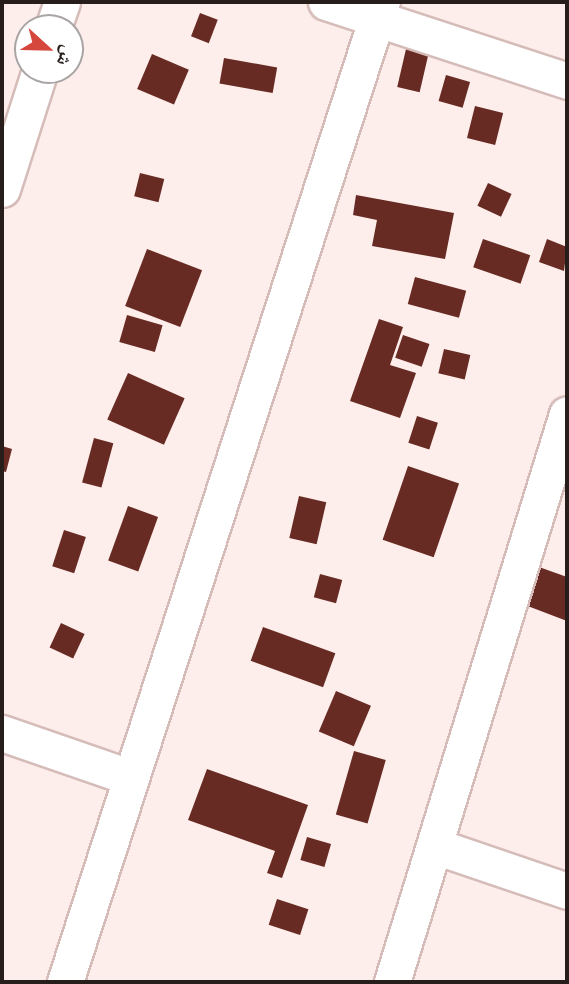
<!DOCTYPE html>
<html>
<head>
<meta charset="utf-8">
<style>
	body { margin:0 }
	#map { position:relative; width:569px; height:984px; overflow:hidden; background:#fdeeeb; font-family:Manrope,"Noto Naskh Arabic",sans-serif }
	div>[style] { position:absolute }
	.building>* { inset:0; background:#682b24; transform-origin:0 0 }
	.roads { filter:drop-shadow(2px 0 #d5bcb9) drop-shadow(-2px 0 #d5bcb9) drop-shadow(0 2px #d5bcb9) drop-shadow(0 -2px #d5bcb9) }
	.street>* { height:35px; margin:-17.5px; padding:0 17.5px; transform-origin:17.5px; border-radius:17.5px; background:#fff }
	span { translate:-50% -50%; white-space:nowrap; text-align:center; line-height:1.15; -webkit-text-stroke:7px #fff; paint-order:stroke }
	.frame { position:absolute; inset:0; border:4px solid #271e1c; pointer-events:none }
	.north { position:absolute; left:14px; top:14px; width:70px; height:70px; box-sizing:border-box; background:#fff; border:2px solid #a9a5a4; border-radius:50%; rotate:112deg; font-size:19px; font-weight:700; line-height:28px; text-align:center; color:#271e1c }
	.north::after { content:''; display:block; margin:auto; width:24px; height:32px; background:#d5473c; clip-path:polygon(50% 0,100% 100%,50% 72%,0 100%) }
</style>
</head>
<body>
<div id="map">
	<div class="building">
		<div style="left:200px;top:13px;width:19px;height:25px;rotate:21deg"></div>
		<div style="left:406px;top:49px;width:23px;height:39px;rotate:13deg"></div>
		<div style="left:152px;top:54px;width:40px;height:38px;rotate:23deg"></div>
		<div style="left:224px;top:58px;width:54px;height:26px;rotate:10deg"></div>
		<div style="left:446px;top:75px;width:25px;height:27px;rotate:16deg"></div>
		<div style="left:475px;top:106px;width:29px;height:33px;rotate:14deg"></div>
		<div style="left:140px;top:173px;width:25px;height:24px;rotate:14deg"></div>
		<div style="left:488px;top:183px;width:26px;height:25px;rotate:25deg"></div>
		<div style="clip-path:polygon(356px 195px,454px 213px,445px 259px,372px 246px,377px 220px,353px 215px)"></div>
		<div style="left:483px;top:239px;width:50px;height:30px;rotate:19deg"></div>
		<div style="clip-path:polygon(547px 239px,567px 247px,564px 271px,539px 262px)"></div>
		<div style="left:147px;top:249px;width:59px;height:61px;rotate:21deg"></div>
		<div style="left:415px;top:277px;width:53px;height:28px;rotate:15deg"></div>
		<div style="left:127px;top:315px;width:37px;height:28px;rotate:16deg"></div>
		<div style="clip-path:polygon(379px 319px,403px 327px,390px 365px,416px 373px,400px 418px,350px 401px)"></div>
		<div style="left:403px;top:335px;width:28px;height:24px;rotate:19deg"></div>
		<div style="left:444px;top:349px;width:27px;height:25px;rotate:13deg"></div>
		<div style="left:128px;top:373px;width:62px;height:51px;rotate:24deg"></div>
		<div style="left:417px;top:416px;width:22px;height:28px;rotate:18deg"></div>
		<div style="left:94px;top:438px;width:20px;height:46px;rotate:15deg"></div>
		<div style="clip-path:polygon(2px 446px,12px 449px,6px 472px,2px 471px)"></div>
		<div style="left:408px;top:466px;width:54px;height:78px;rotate:19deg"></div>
		<div style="left:299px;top:496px;width:28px;height:43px;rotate:13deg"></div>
		<div style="left:128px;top:506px;width:32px;height:58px;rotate:20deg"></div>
		<div style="left:64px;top:530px;width:23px;height:38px;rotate:18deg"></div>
		<div style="clip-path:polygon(539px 567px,567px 577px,567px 621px,525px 605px)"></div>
		<div style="left:320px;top:574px;width:23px;height:24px;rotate:15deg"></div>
		<div style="left:61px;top:623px;width:26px;height:27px;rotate:25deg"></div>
		<div style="left:263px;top:627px;width:77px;height:36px;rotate:20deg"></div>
		<div style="left:336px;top:691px;width:38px;height:44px;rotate:23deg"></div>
		<div style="left:354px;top:751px;width:33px;height:66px;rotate:16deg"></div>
		<div style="clip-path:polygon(207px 769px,308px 805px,282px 878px,267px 873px,275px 851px,188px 820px)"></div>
		<div style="left:307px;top:837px;width:25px;height:24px;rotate:16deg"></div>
		<div style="left:277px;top:899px;width:33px;height:27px;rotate:18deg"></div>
	</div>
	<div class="roads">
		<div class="street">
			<div style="left:326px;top:2px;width:254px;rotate:18.1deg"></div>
			<div style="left:53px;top:28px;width:28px;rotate:-71deg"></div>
			<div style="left:2px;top:189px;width:125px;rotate:-72.3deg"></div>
			<div style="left:2px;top:733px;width:134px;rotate:19.1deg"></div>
			<div style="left:438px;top:847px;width:136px;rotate:18.8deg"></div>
			<div style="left:65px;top:982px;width:1030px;rotate:-72.08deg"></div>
			<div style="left:392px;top:982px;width:594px;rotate:-72.88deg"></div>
		</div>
	</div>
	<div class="frame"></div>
	<div class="north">ش</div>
</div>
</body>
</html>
